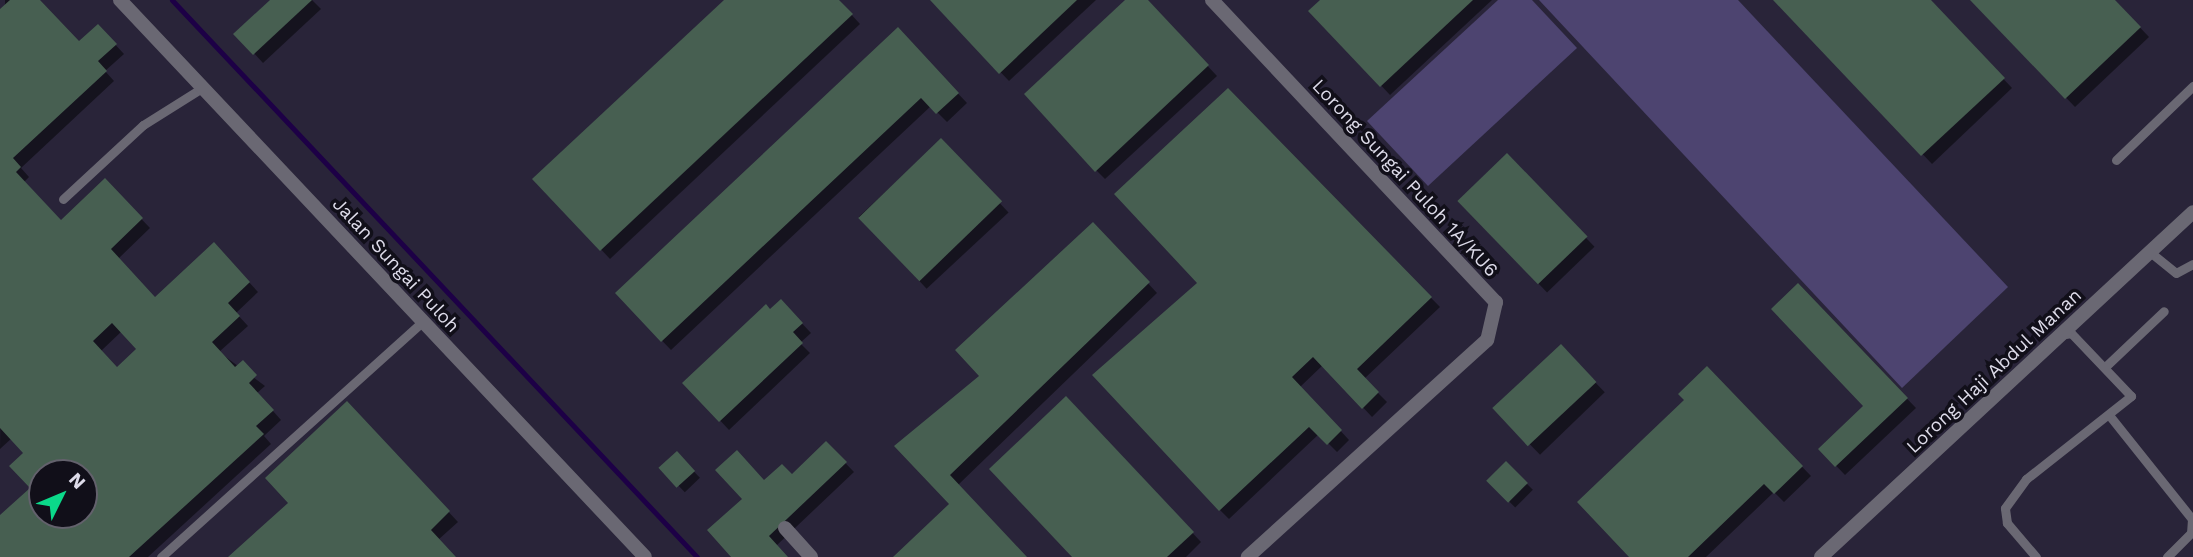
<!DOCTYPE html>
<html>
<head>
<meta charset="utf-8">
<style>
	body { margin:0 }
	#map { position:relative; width:2193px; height:557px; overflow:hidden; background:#292439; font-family:"Work Sans",sans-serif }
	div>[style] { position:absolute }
	.green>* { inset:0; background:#4d4470 }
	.shadow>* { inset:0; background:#0007; transform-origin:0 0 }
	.stream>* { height:5px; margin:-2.5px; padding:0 2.5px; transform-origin:2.5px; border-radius:2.5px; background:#1d0046 }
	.building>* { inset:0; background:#475f51; transform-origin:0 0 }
	.service>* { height:9px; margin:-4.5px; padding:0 4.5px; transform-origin:4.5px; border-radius:4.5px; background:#6a6873 }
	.minor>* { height:14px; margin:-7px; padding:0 7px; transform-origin:7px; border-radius:7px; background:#6a6873 }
	.tertiary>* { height:14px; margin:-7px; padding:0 7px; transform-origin:7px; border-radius:7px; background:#6a6873 }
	span { translate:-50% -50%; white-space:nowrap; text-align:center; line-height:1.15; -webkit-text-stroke:7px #110f19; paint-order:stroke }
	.street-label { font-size:19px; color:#dddbe9 }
	.north { position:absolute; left:28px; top:459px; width:70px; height:70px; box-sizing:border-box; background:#110f19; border:2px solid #63616c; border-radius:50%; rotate:47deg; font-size:19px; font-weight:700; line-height:28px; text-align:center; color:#dddbe9 }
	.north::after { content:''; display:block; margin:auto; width:24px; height:32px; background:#0bd98a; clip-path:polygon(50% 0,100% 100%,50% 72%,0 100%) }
</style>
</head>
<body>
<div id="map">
	<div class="green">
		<div style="clip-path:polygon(1498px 0,1532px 0,1577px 48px,1428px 186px,1367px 121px)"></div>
		<div style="clip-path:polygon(1539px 0,1738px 0,2008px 287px,1902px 388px)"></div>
	</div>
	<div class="shadow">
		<div style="clip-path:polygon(evenodd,5px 0,37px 0,79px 44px,98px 26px,124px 54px,105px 71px,114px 81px,21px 168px,29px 177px,24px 182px,62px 222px,105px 181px,150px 228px,118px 259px,155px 299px,223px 254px,258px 292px,236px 313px,248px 326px,219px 352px,265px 386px,257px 393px,281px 420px,264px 436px,271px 444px,148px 557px,0 557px,0 518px,32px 488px,26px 454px,12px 438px,0 449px,5px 0,122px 331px,138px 349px,117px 369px,101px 351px,122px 331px,5px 0,42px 473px,84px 473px,84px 515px,42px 515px,42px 473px)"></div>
		<div style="clip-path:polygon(272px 0,312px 0,321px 9px,263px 63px,236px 34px)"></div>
		<div style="clip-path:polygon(726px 0,838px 0,860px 24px,610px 259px,535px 179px)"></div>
		<div style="clip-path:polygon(932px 0,1096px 0,1009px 81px)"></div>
		<div style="clip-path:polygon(1128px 0,1146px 0,1217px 76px,1105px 179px,1096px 170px)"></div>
		<div style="clip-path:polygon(1322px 0,1492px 0,1390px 95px,1311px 11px)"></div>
		<div style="clip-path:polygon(1776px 0,1929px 0,2012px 88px,1932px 164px)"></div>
		<div style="clip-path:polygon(1972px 0,2114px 0,2149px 37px,2075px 107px)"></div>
		<div style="clip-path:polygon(898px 30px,967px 103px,947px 122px,931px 106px,671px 350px,617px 294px)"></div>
		<div style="clip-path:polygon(1228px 91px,1440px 307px,1364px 379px,1387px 402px,1372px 417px,1323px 365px,1300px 387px,1349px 440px,1337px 452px,1319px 434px,1229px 519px,1220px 510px,1199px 283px)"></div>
		<div style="left:941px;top:140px;width:99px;height:112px;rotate:47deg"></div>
		<div style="left:1507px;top:156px;width:126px;height:66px;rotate:46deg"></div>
		<div style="clip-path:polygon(1093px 224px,1157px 293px,958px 485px,1025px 557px,896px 557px,952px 505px,897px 446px,981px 376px)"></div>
		<div style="clip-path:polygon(1798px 285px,1916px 408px,1845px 475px,1820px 449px,1865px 406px)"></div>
		<div style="clip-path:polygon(781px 301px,811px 333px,800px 343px,810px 353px,729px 430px,685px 383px)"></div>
		<div style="left:1561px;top:347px;width:63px;height:90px;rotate:46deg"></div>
		<div style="clip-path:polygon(1707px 368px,1811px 476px,1784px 502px,1774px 492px,1706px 557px,1632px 557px,1687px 400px)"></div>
		<div style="clip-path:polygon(1075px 408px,1201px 542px,1186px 557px,1075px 557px)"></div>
		<div style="clip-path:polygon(356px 413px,458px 522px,438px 540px,454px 557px,231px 557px,290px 503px)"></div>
		<div style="clip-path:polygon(826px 443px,854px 472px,776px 546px,787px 557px,733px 557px,765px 483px,792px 476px)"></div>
		<div style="left:677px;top:454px;width:33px;height:21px;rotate:46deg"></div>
		<div style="left:1506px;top:463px;width:38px;height:25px;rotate:45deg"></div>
	</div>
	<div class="stream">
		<div style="left:172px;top:0;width:765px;rotate:46.69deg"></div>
	</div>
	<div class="building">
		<div style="clip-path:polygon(evenodd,10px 0,40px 0,79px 41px,98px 24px,117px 44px,98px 61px,107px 71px,13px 158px,21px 167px,16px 172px,61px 220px,105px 178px,143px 218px,111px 249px,155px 297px,214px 242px,250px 282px,228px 303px,240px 316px,212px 342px,235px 367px,243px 360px,257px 375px,249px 383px,274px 410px,256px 426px,264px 434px,129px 557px,0 557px,0 515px,30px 488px,9px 466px,23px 453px,0 428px,0 9px,10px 0,112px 323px,136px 349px,117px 367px,93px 341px,112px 323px,10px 0,42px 473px,84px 473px,84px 515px,42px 515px,42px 473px)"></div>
		<div style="clip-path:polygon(270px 0,312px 0,253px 55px,233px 34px)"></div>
		<div style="clip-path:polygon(724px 0,839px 0,853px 14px,600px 251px,532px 179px)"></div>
		<div style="clip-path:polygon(930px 0,1077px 0,999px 74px)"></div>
		<div style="clip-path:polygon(1125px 0,1148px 0,1209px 65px,1095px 172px,1024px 94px)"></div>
		<div style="clip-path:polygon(1320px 0,1473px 0,1380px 87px,1308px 11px)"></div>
		<div style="clip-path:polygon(1773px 0,1931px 0,2005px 78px,1921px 156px)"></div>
		<div style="clip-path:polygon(1970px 0,2115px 0,2141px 27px,2065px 99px)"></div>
		<div style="clip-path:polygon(898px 27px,959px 93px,936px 114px,921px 98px,661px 342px,615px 293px)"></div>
		<div style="clip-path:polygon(1228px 88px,1432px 297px,1357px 369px,1379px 392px,1362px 409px,1313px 357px,1292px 377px,1342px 430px,1327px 445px,1309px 427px,1219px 511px,1092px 375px,1197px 283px,1114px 194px)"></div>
		<div style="left:941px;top:138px;width:88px;height:115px;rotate:46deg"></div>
		<div style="left:1507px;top:153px;width:116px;height:69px;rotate:46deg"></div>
		<div style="clip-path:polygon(1093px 222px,1150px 282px,950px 475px,1027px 557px,893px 557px,949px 504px,894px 446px,979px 376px,955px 350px)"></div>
		<div style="clip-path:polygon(1798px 283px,1908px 398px,1835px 467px,1818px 449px,1863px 406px,1771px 309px)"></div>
		<div style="clip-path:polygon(781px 299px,803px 323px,793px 332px,803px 343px,719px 422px,682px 383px,766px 304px,770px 309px)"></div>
		<div style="left:1561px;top:344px;width:52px;height:94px;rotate:47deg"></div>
		<div style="clip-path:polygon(1707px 366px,1803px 466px,1774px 494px,1764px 484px,1688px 557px,1629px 557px,1577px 502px,1684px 400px,1678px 394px)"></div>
		<div style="clip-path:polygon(1066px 396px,1194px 532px,1167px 557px,1072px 557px,989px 469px)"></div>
		<div style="clip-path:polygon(347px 401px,450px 511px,431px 530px,456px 557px,228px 557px,288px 503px,265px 478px)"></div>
		<div style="clip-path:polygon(826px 441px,847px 462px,769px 536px,788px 557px,731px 557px,707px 530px,742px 499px,715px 470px,737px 450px,764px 480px,782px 464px,792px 474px)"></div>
		<div style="left:677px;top:451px;width:27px;height:25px;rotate:48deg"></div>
		<div style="left:1506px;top:461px;width:31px;height:28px;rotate:45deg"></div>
	</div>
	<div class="service">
		<div style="left:2116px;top:160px;width:107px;rotate:-43.9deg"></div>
		<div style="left:63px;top:199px;width:109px;rotate:-42.8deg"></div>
		<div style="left:143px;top:125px;width:70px;rotate:-32.1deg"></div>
		<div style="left:2150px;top:252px;width:33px;rotate:39deg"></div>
		<div style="left:2176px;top:273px;width:19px;rotate:-28deg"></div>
		<div style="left:2105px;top:367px;width:81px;rotate:-43.5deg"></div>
		<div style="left:2109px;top:415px;width:133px;rotate:51.4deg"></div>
		<div style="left:2192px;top:519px;width:14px;rotate:94deg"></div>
		<div style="left:2191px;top:533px;width:34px;rotate:135deg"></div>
		<div style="left:161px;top:557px;width:353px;rotate:-42deg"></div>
		<div style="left:2036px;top:557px;width:45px;rotate:-130.5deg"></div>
		<div style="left:2007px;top:523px;width:15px;rotate:-98deg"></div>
		<div style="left:2005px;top:508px;width:36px;rotate:-54deg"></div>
		<div style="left:2026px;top:479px;width:134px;rotate:-38.3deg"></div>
		<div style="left:2131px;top:396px;width:87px;rotate:-133.6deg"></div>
		<div style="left:2071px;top:333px;width:10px;rotate:169deg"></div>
	</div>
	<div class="minor">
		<div style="left:1212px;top:0;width:415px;rotate:46.8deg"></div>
		<div style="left:1496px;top:302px;width:39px;rotate:103deg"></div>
		<div style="left:1487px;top:340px;width:323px;rotate:137.8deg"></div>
		<div style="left:785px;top:528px;width:39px;rotate:48deg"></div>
	</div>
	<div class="tertiary">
		<div style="left:120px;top:0;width:765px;rotate:46.69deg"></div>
		<div style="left:1821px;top:557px;width:507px;rotate:-42.84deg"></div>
	</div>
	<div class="street-label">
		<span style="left:1405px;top:178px;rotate:47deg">Lorong Sungai Puloh 1A/KU6</span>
		<span style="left:396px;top:265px;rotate:47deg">Jalan Sungai Puloh</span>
		<span style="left:1994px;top:371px;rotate:-43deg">Lorong Haji Abdul Manan</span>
	</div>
	<div class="north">N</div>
</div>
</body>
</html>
